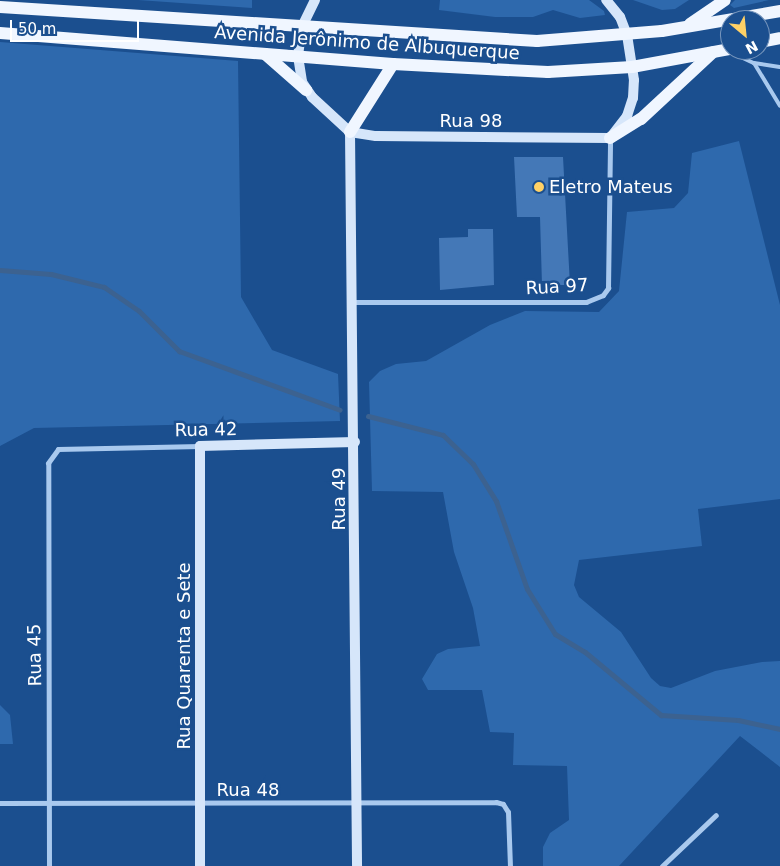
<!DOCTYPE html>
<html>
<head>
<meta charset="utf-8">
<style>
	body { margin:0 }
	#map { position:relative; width:780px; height:866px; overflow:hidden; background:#1b4f8f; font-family:"DejaVu Sans",sans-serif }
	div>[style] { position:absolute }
	.green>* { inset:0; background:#2e69ad }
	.stream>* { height:5px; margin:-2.5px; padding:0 2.5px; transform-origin:2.5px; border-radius:2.5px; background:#3c6290 }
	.building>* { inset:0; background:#4478b7 }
	.lane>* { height:4px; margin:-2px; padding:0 2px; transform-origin:2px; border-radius:2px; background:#a9c9ee }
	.street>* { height:5px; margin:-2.5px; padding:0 2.5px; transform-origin:2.5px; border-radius:2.5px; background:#a9c9ee }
	.secondary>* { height:10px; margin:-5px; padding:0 5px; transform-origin:5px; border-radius:5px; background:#d6e6fa }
	.primary>* { height:12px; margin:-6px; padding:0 6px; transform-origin:6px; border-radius:6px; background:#f0f6ff }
	.dots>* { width:14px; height:14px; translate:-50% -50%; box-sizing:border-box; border:2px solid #1b4f8f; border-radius:50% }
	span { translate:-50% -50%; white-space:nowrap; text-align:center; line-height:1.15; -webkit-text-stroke:5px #1b4f8f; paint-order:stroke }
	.street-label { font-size:18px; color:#fff }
	.poi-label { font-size:18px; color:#fff }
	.left { translate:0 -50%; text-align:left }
	.north { position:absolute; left:720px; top:10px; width:50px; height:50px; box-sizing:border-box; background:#1b4f8f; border:1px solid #7695bc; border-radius:50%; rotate:152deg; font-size:14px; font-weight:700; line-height:20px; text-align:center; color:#fff }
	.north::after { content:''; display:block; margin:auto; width:18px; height:22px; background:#ffd166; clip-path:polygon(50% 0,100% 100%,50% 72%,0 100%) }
	.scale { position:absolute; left:10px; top:20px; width:129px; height:22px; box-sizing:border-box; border:2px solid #fff; border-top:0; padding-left:6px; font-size:15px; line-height:18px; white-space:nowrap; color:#fff; -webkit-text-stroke:4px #1b4f8f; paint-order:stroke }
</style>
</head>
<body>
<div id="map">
	<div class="green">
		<div style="clip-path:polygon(138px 0,252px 0,252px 8px)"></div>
		<div style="clip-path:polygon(440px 0,589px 0,604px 11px,605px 15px,580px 18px,553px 10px,533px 17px,495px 17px,439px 10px)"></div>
		<div style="clip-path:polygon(633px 0,689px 0,675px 9px,662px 10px)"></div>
		<div style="clip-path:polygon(735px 0,769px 0,734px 8px,730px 5px)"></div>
		<div style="clip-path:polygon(0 42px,238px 61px,241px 297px,272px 350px,338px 374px,340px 421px,34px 428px,0 446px)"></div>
		<div style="clip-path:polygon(739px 141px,780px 305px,780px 499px,698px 509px,702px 546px,579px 560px,574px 585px,579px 597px,621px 632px,651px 678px,660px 686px,671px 688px,715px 671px,762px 662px,780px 661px,780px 767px,740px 736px,619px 866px,543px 866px,543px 847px,550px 833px,569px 820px,567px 766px,513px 765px,514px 733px,490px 732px,482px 690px,428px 690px,422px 679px,437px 654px,448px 649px,480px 646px,473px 608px,454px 552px,443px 492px,372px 491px,369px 382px,380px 371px,396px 364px,426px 361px,490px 325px,525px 311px,599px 312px,619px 291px,627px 212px,674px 208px,688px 193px,692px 153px)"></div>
		<div style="clip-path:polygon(0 705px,10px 715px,13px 744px,0 744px)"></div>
	</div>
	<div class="stream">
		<div style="left:0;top:270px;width:51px;rotate:4.5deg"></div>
		<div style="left:51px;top:274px;width:55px;rotate:13.8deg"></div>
		<div style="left:104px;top:287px;width:42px;rotate:34.4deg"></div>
		<div style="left:139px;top:311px;width:57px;rotate:45deg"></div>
		<div style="left:179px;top:351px;width:171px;rotate:20.1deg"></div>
		<div style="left:368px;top:416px;width:77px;rotate:14.2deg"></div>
		<div style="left:443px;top:435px;width:42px;rotate:44deg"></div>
		<div style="left:473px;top:464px;width:44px;rotate:58.1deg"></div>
		<div style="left:496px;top:501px;width:93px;rotate:70.6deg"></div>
		<div style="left:527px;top:589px;width:53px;rotate:58.1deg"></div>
		<div style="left:555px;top:634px;width:35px;rotate:31deg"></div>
		<div style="left:585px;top:652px;width:99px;rotate:39.7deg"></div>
		<div style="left:661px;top:715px;width:77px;rotate:3.7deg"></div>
		<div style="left:738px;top:720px;width:43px;rotate:12.1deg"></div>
	</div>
	<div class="building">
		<div style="clip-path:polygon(514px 157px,563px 157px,570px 285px,542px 285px,540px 217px,517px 217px)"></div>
		<div style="clip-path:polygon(468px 229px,493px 229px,494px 285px,440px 290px,439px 238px,468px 237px)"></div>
	</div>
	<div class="lane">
		<div style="left:730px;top:52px;width:26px;rotate:25deg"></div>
		<div style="left:754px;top:63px;width:26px;rotate:9deg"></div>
		<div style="left:754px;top:63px;width:50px;rotate:58.8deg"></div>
	</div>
	<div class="street">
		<div style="left:352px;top:302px;width:234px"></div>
		<div style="left:586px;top:302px;width:18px;rotate:-22deg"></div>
		<div style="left:603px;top:295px;width:9px;rotate:-54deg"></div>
		<div style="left:608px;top:288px;width:150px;rotate:-89.2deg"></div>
		<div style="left:0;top:803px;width:496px;rotate:-0.1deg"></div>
		<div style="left:496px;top:802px;width:7px;rotate:16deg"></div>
		<div style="left:503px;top:804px;width:9px;rotate:58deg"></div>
		<div style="left:508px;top:812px;width:54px;rotate:87.9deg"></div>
		<div style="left:49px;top:866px;width:403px;rotate:-90.1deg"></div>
		<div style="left:48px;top:463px;width:17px;rotate:-54deg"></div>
		<div style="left:58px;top:449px;width:142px;rotate:-1.2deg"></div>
		<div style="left:662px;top:866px;width:74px;rotate:-43.4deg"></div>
	</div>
	<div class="secondary">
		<div style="left:315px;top:0;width:30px;rotate:116deg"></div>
		<div style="left:302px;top:27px;width:29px;rotate:98deg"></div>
		<div style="left:298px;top:56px;width:26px;rotate:81deg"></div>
		<div style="left:302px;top:82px;width:18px;rotate:56deg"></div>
		<div style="left:312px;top:97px;width:52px;rotate:42.6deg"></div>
		<div style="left:350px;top:132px;width:26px;rotate:9deg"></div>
		<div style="left:376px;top:136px;width:234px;rotate:0.5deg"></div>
		<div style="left:610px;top:138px;width:28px;rotate:-52deg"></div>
		<div style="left:627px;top:116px;width:19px;rotate:-72deg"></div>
		<div style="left:633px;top:98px;width:18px;rotate:-87deg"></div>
		<div style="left:634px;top:80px;width:46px;rotate:-98.8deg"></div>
		<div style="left:627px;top:35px;width:19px;rotate:-111deg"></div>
		<div style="left:620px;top:17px;width:22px;rotate:-129deg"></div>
		<div style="left:350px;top:132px;width:734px;rotate:89.45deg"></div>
		<div style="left:200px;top:866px;width:420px;rotate:-90deg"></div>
		<div style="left:200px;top:446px;width:155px;rotate:-1.5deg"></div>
	</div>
	<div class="primary">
		<div style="left:0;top:7px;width:538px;rotate:3.62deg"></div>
		<div style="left:537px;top:41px;width:125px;rotate:-4.6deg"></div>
		<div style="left:662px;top:31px;width:120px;rotate:-9.6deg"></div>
		<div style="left:690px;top:24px;width:42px;rotate:-34.4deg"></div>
		<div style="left:0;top:33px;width:394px;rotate:4.5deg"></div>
		<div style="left:393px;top:64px;width:155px;rotate:3deg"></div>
		<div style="left:548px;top:72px;width:84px;rotate:-3.4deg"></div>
		<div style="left:632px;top:67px;width:100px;rotate:-10.4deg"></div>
		<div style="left:760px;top:42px;width:20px;rotate:-11deg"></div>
		<div style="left:265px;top:54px;width:55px;rotate:41.3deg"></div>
		<div style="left:350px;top:132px;width:80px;rotate:-57.7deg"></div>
		<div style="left:610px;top:138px;width:36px;rotate:-32deg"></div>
		<div style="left:641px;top:119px;width:98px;rotate:-42.9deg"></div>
	</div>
	<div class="dots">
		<div style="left:539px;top:187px;background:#ffd166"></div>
	</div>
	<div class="street-label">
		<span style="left:367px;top:43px;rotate:4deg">Avenida Jerônimo de Albuquerque</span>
		<span style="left:471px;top:121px">Rua 98</span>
		<span style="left:557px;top:287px;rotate:-3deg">Rua 97</span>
		<span style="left:206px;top:430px;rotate:-1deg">Rua 42</span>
		<span style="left:339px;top:499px;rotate:-90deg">Rua 49</span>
		<span style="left:35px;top:655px;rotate:-91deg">Rua 45</span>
		<span style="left:184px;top:656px;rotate:-90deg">Rua Quarenta e Sete</span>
		<span style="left:248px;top:790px">Rua 48</span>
	</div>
	<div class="poi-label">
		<span class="left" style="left:549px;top:187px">Eletro Mateus</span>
	</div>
	<div class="north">N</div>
	<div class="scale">50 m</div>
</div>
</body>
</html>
